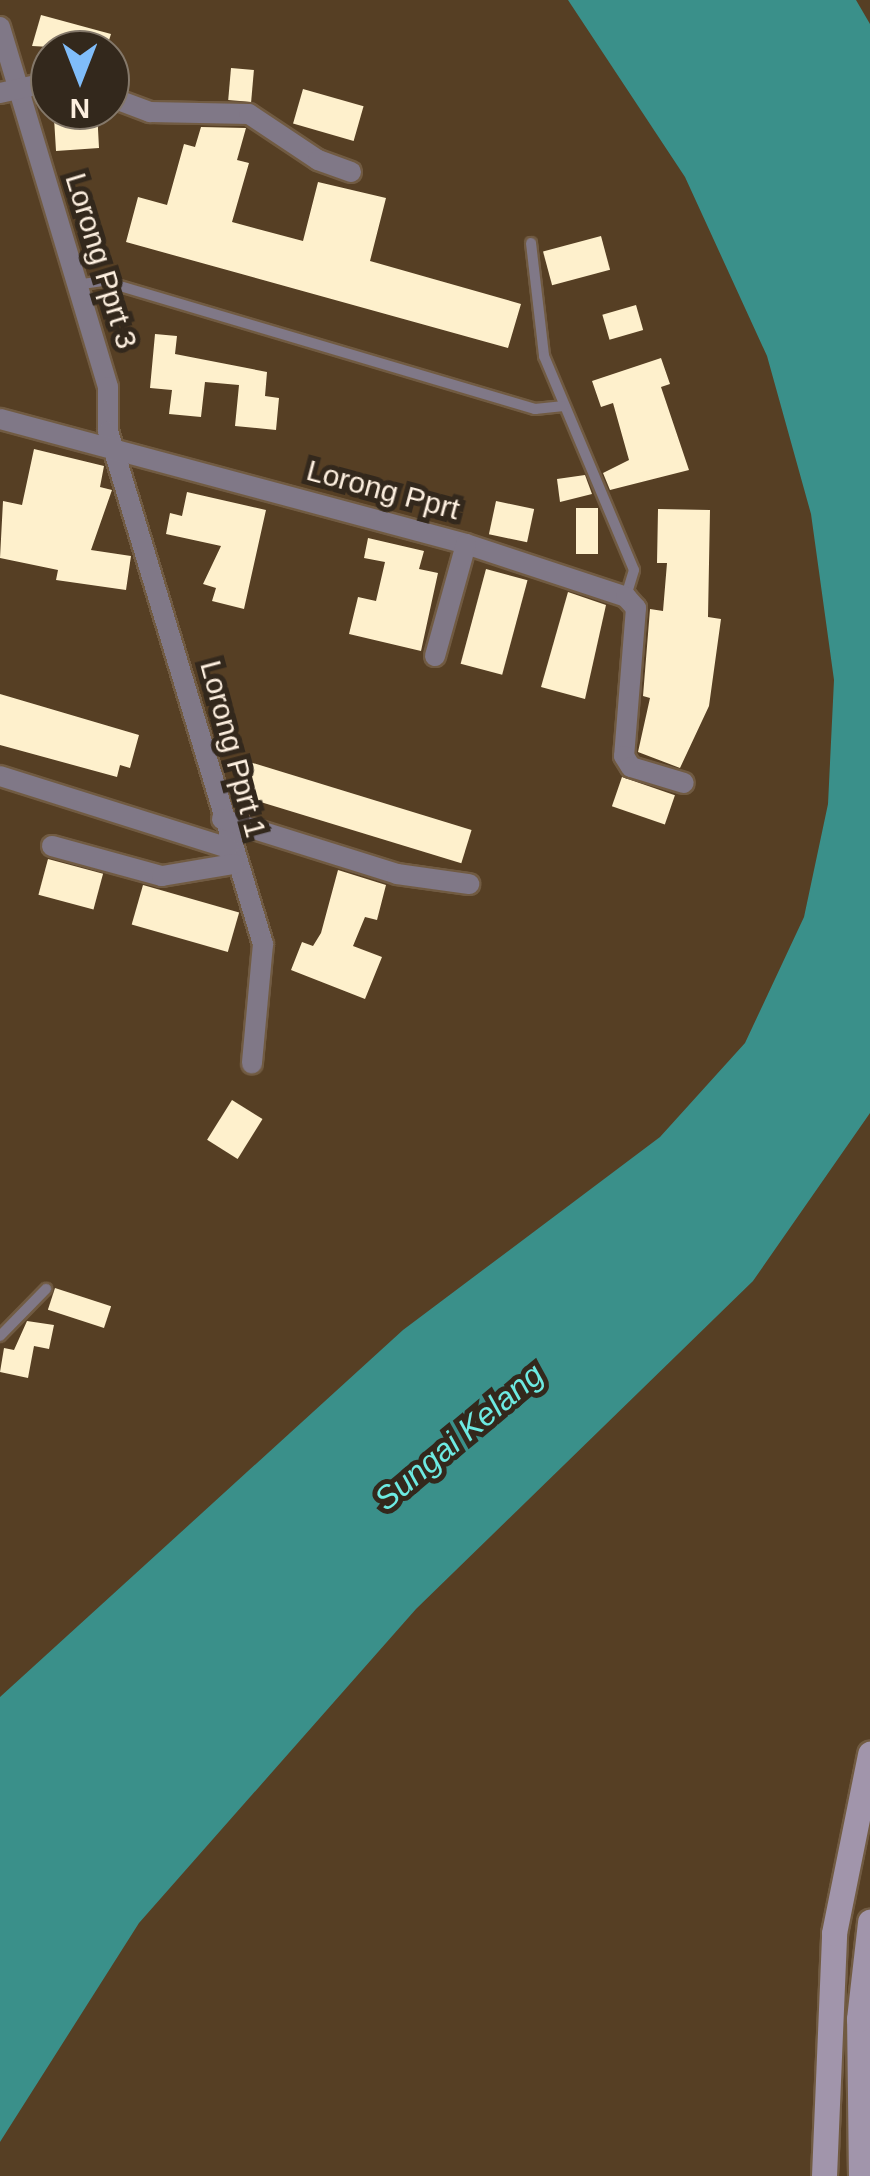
<!DOCTYPE html>
<html>
<head>
<meta charset="utf-8">
<style>
	body { margin:0 }
	#map { position:relative; width:870px; height:2176px; overflow:hidden; background:#563f24; font-family:Arial,sans-serif }
	div>[style] { position:absolute }
	.water>* { inset:0; background:#3a908a }
	.building>* { inset:0; background:#fef0cc; transform-origin:0 0 }
	.roads { filter:drop-shadow(2px 0 #715b42) drop-shadow(-2px 0 #715b42) drop-shadow(0 2px #715b42) drop-shadow(0 -2px #715b42) }
	.service>* { height:10px; margin:-5px; padding:0 5px; transform-origin:5px; border-radius:5px; background:#807887 }
	.minor>* { height:20px; margin:-10px; padding:0 10px; transform-origin:10px; border-radius:10px; background:#807887 }
	.secondary>* { height:25px; margin:-12.5px; padding:0 12.5px; transform-origin:12.5px; border-radius:12.5px; background:#a195ab }
	span { translate:-50% -50%; white-space:nowrap; text-align:center; line-height:1.15; -webkit-text-stroke:10px #33281c; paint-order:stroke }
	.street-label { font-size:30px; color:#fdefdf }
	.water-label { font-size:32px; color:#6deae2; font-style:italic }
	.north { position:absolute; left:30px; top:30px; width:100px; height:100px; box-sizing:border-box; background:#33281c; border:2px solid #84786a; border-radius:50%; rotate:180deg; font-size:28px; font-weight:700; line-height:40px; text-align:center; color:#fdefdf }
	.north::after { content:''; display:block; margin:auto; width:35px; height:45px; background:#80bdfa; clip-path:polygon(50% 0,100% 100%,50% 72%,0 100%) }
</style>
</head>
<body>
<div id="map">
	<div class="water">
		<div style="clip-path:polygon(568px 0,856px 0,870px 24px,870px 1113px,753px 1281px,416px 1609px,139px 1923px,0 2142px,0 1697px,403px 1330px,660px 1137px,745px 1043px,804px 917px,828px 804px,834px 680px,811px 514px,767px 356px,685px 177px)"></div>
	</div>
	<div class="building">
		<div style="clip-path:polygon(41px 15px,111px 34px,106px 50px,32px 46px)"></div>
		<div style="left:231px;top:68px;width:23px;height:32px;rotate:5deg"></div>
		<div style="left:303px;top:89px;width:63px;height:36px;rotate:16deg"></div>
		<div style="clip-path:polygon(72px 110px,97px 110px,99px 148px,56px 151px,54px 118px,72px 117px)"></div>
		<div style="clip-path:polygon(201px 127px,246px 128px,237px 160px,249px 163px,232px 222px,303px 241px,318px 182px,386px 198px,370px 261px,521px 304px,508px 348px,126px 242px,138px 197px,167px 205px,184px 144px,195px 147px)"></div>
		<div style="left:601px;top:236px;width:35px;height:60px;rotate:75deg"></div>
		<div style="left:636px;top:305px;width:26px;height:35px;rotate:74deg"></div>
		<div style="clip-path:polygon(155px 334px,177px 336px,175px 354px,267px 372px,265px 396px,279px 398px,276px 430px,235px 426px,239px 385px,205px 382px,201px 417px,169px 414px,172px 390px,150px 388px)"></div>
		<div style="clip-path:polygon(661px 358px,670px 384px,661px 387px,689px 470px,610px 490px,603px 473px,629px 460px,613px 403px,601px 407px,592px 381px)"></div>
		<div style="clip-path:polygon(34px 449px,104px 466px,100px 487px,112px 490px,91px 550px,131px 556px,126px 590px,56px 580px,58px 570px,0 558px,3px 501px,22px 505px)"></div>
		<div style="clip-path:polygon(585px 475px,592px 494px,560px 502px,557px 479px)"></div>
		<div style="clip-path:polygon(187px 492px,266px 510px,244px 609px,212px 601px,216px 588px,203px 584px,221px 546px,166px 534px,170px 513px,182px 516px)"></div>
		<div style="left:496px;top:501px;width:39px;height:34px;rotate:12deg"></div>
		<div style="left:576px;top:508px;width:22px;height:46px"></div>
		<div style="clip-path:polygon(658px 509px,710px 510px,708px 617px,721px 619px,709px 706px,680px 768px,638px 752px,650px 698px,643px 696px,650px 609px,663px 611px,667px 563px,657px 563px)"></div>
		<div style="clip-path:polygon(368px 538px,424px 551px,419px 569px,438px 573px,421px 651px,349px 634px,358px 597px,376px 601px,385px 562px,364px 558px)"></div>
		<div style="left:486px;top:569px;width:43px;height:98px;rotate:15deg"></div>
		<div style="clip-path:polygon(568px 592px,606px 605px,585px 699px,541px 687px)"></div>
		<div style="clip-path:polygon(0 694px,139px 735px,130px 768px,120px 765px,117px 777px,0 745px)"></div>
		<div style="left:243px;top:760px;width:239px;height:35px;rotate:17deg"></div>
		<div style="left:622px;top:777px;width:56px;height:31px;rotate:19deg"></div>
		<div style="left:48px;top:859px;width:57px;height:37px;rotate:15deg"></div>
		<div style="clip-path:polygon(338px 870px,386px 885px,377px 920px,365px 917px,353px 946px,382px 957px,365px 999px,291px 970px,302px 942px,313px 946px,321px 933px)"></div>
		<div style="left:143px;top:885px;width:100px;height:41px;rotate:16deg"></div>
		<div style="left:232px;top:1100px;width:36px;height:47px;rotate:32deg"></div>
		<div style="left:55px;top:1288px;width:59px;height:23px;rotate:18deg"></div>
		<div style="clip-path:polygon(27px 1321px,54px 1325px,49px 1349px,34px 1346px,28px 1378px,0 1372px,4px 1348px,14px 1350px)"></div>
	</div>
	<div class="roads">
		<div class="service">
			<div style="left:531px;top:243px;width:114px;rotate:83.4deg"></div>
			<div style="left:544px;top:356px;width:232px;rotate:67.2deg"></div>
			<div style="left:634px;top:570px;width:28px;rotate:107deg"></div>
			<div style="left:75px;top:285px;width:28px;rotate:-8deg"></div>
			<div style="left:103px;top:281px;width:451px;rotate:16.5deg"></div>
			<div style="left:535px;top:409px;width:29px;rotate:-6deg"></div>
			<div style="left:0;top:1336px;width:66px;rotate:-45.6deg"></div>
		</div>
		<div class="minor">
			<div style="left:0;top:27px;width:376px;rotate:73.3deg"></div>
			<div style="left:108px;top:387px;width:44px;rotate:90deg"></div>
			<div style="left:108px;top:431px;width:536px;rotate:73.19deg"></div>
			<div style="left:263px;top:944px;width:120px;rotate:95.3deg"></div>
			<div style="left:0;top:93px;width:51px;rotate:-12.4deg"></div>
			<div style="left:110px;top:97px;width:43px;rotate:20.6deg"></div>
			<div style="left:150px;top:112px;width:99px;rotate:1.2deg"></div>
			<div style="left:249px;top:114px;width:83px;rotate:33.7deg"></div>
			<div style="left:318px;top:160px;width:35px;rotate:20deg"></div>
			<div style="left:0;top:419px;width:482px;rotate:15deg"></div>
			<div style="left:466px;top:544px;width:169px;rotate:18.3deg"></div>
			<div style="left:626px;top:597px;width:15px;rotate:48deg"></div>
			<div style="left:636px;top:608px;width:148px;rotate:94.6deg"></div>
			<div style="left:624px;top:756px;width:13px;rotate:58deg"></div>
			<div style="left:631px;top:767px;width:55px;rotate:16.8deg"></div>
			<div style="left:435px;top:656px;width:116px;rotate:-74.5deg"></div>
			<div style="left:0;top:776px;width:239px;rotate:17.5deg"></div>
			<div style="left:222px;top:819px;width:183px;rotate:17.4deg"></div>
			<div style="left:397px;top:874px;width:73px;rotate:7.9deg"></div>
			<div style="left:52px;top:846px;width:114px;rotate:15.3deg"></div>
			<div style="left:162px;top:876px;width:73px;rotate:-9.5deg"></div>
		</div>
		<div class="secondary">
			<div style="left:824px;top:2176px;width:243px;rotate:-87.6deg"></div>
			<div style="left:834px;top:1933px;width:183px;rotate:-78.6deg"></div>
			<div style="left:861px;top:2176px;width:157px;rotate:-90.7deg"></div>
			<div style="left:859px;top:2019px;width:98px;rotate:-83.5deg"></div>
		</div>
	</div>
	<div class="street-label">
		<span style="left:101px;top:261px;rotate:73deg">Lorong Pprt 3</span>
		<span style="left:383px;top:490px;rotate:15deg">Lorong Pprt</span>
		<span style="left:233px;top:749px;rotate:75deg">Lorong Pprt 1</span>
	</div>
	<div class="water-label">
		<span style="left:459px;top:1437px;rotate:-40deg">Sungai Kelang</span>
	</div>
	<div class="north">N</div>
</div>
</body>
</html>
